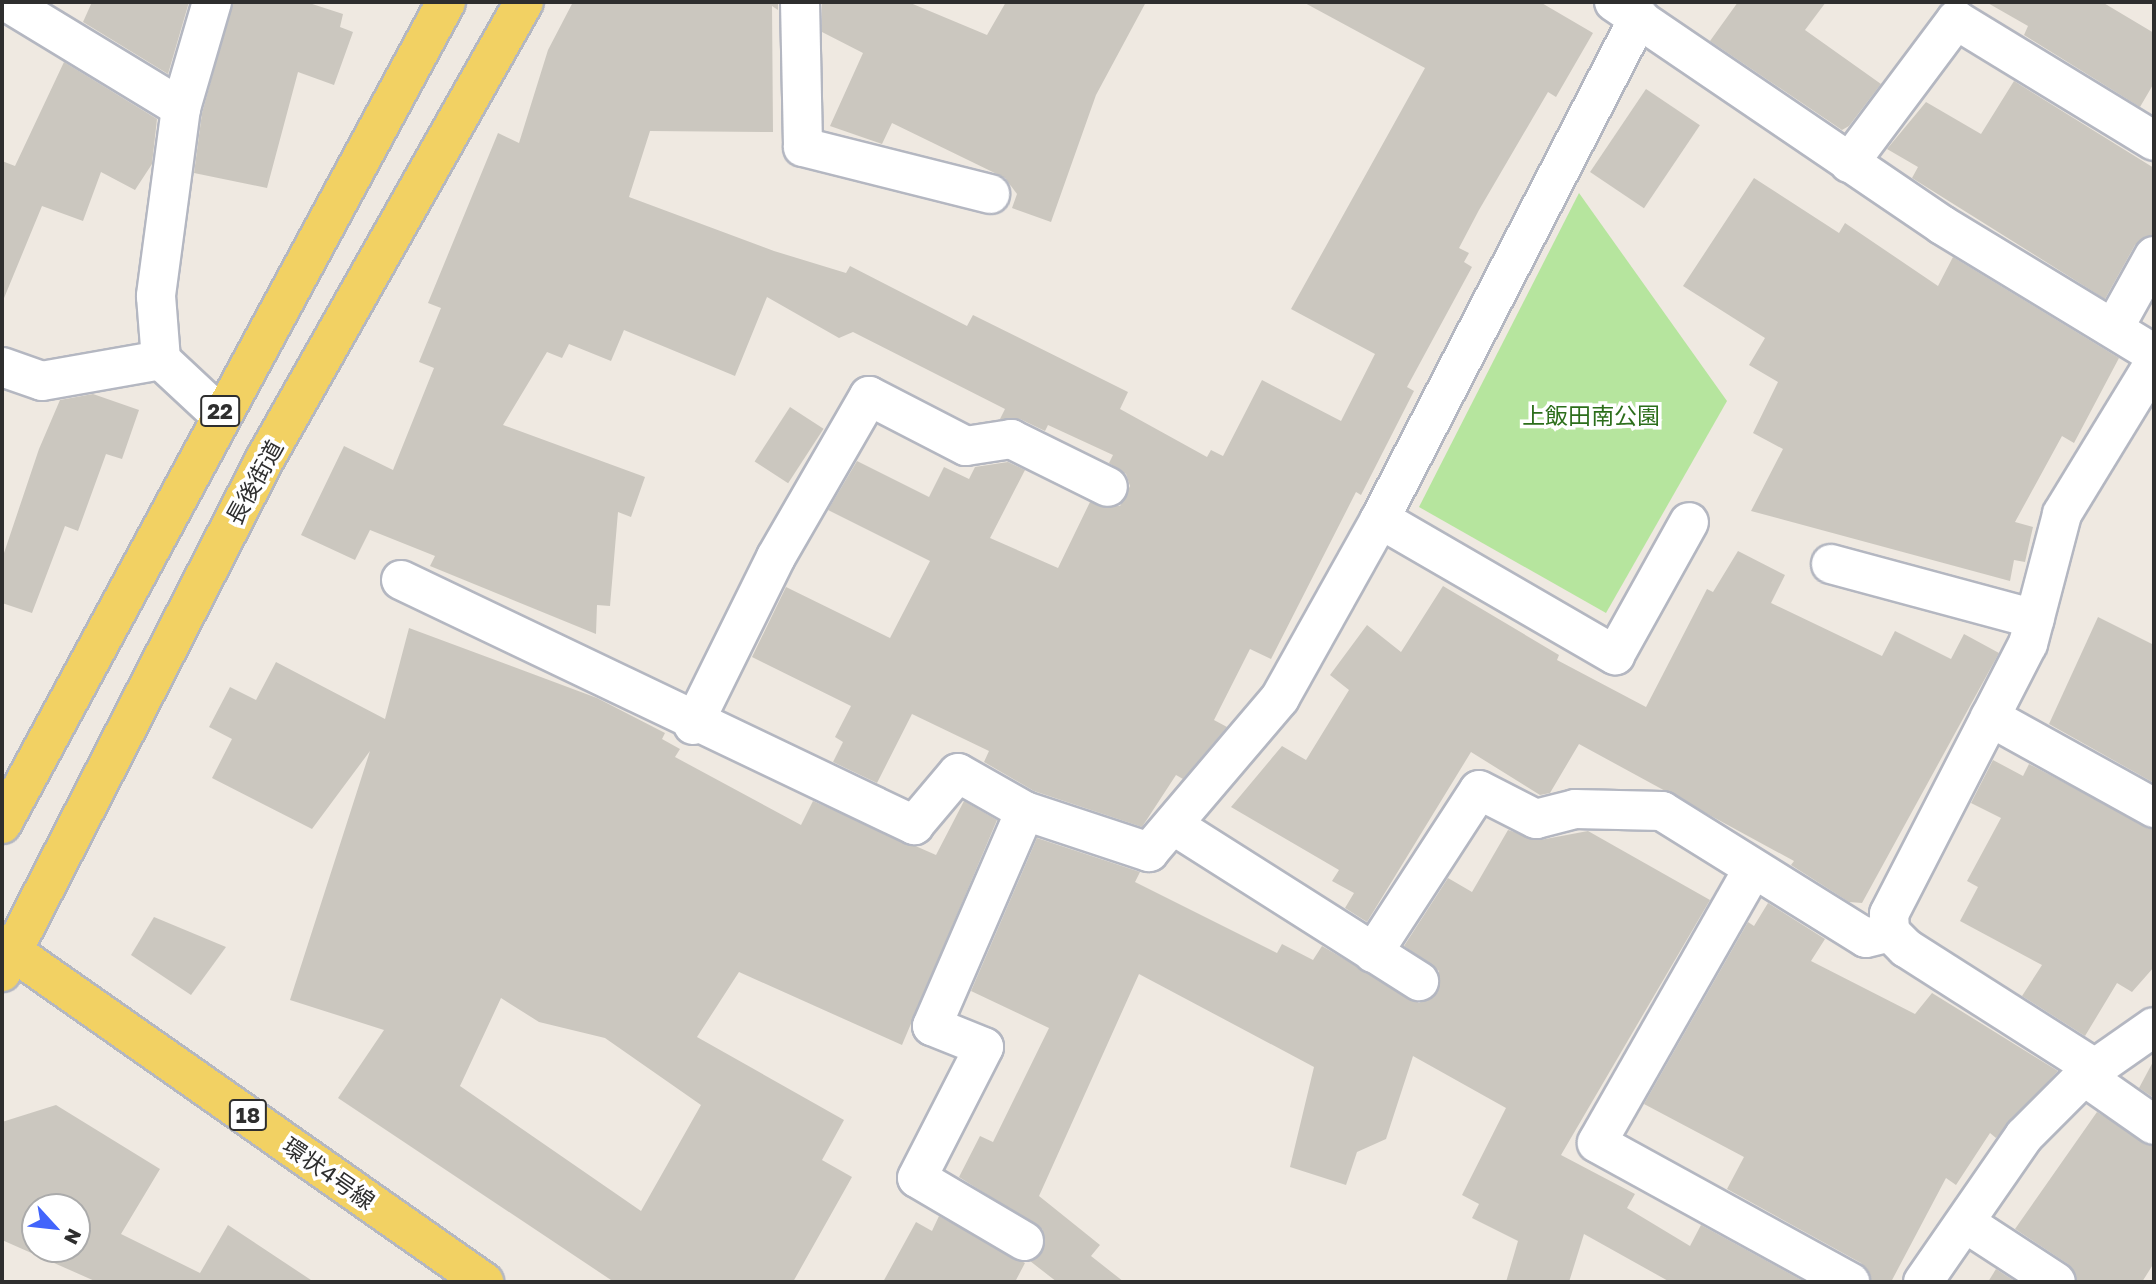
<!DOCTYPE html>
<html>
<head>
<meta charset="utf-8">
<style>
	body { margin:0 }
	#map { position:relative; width:2156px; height:1284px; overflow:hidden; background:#efe9e1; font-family:"Golos Text","Noto Sans JP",sans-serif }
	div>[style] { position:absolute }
	.green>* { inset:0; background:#b6e59e }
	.building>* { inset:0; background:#cbc7bf; transform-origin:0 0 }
	.roads { filter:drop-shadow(2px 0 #b4b7c1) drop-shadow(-2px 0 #b4b7c1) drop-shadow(0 2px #b4b7c1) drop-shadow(0 -2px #b4b7c1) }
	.minor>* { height:38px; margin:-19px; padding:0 19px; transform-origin:19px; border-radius:19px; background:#fff }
	.major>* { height:38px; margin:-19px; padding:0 19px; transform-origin:19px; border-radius:19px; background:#f2d163 }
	span { translate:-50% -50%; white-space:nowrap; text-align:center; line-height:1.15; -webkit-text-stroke:7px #fff; paint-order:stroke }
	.shield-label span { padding:2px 5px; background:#fff; border:2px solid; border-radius:5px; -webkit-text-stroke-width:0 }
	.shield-label { font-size:21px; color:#2e2e2e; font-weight:700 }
	.park-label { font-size:23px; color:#2c6e1b }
	.street-label { font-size:23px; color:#2e2e2e }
	.frame { position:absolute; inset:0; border:4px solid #2e2e2e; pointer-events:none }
	.north { position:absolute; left:21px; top:1193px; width:70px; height:70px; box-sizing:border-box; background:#fff; border:2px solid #ababab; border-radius:50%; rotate:117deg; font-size:19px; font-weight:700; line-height:28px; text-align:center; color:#2e2e2e }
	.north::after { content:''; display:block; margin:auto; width:24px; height:32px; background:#4264fb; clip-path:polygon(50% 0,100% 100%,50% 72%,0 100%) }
</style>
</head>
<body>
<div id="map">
	<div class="green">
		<div style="clip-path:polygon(1579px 193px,1727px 401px,1606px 613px,1419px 507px)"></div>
	</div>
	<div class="building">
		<div style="clip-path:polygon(92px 2px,189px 2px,168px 74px,83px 22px)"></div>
		<div style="clip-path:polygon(233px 2px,306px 2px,343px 14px,340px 27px,353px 32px,334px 85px,298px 72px,267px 188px,194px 173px,202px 113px)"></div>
		<div style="clip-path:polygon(573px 2px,778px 2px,778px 10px,772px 6px,773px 132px,650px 131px,629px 197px,774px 251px,846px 273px,850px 266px,967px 326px,973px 315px,1128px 392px,1120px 409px,1207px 457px,1211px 450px,1223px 456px,1262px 380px,1341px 421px,1375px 354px,1291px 309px,1425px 68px,1303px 2px,1540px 2px,1593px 33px,1556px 97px,1548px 92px,1479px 210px,1459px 248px,1469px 253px,1464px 262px,1472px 267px,1407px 387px,1414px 391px,1361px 495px,1356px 492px,1271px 659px,1250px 649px,1214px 720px,1227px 727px,1183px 779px,1176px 775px,1142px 827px,1034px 791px,984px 762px,989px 751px,912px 714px,877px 783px,833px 762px,843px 742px,835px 737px,851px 706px,752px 657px,786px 587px,890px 638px,930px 561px,828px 510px,857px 461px,929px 497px,944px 467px,969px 479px,975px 467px,1008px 462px,1025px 470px,990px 538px,1058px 568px,1090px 502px,1120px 506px,1130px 486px,1126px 474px,1109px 463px,1113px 455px,1048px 425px,1045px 431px,1020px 419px,1000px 419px,1005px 409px,853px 332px,839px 338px,767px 297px,735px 376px,624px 330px,611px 361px,569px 344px,562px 358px,547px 352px,503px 425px,645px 477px,631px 517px,618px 512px,610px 606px,597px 605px,596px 634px,430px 566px,435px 556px,370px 530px,355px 560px,301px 535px,344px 446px,393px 470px,434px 368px,419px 362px,441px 308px,428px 303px,498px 133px,519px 143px,548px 50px)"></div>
		<div style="clip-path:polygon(822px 2px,908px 2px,987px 35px,1006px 2px,1146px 2px,1096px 95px,1051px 222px,1012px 208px,1017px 194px,1005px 178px,892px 123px,882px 144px,830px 126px,863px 53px,822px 32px)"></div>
		<div style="clip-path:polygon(1738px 2px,1826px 2px,1805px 30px,1881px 84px,1849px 126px,1842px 130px,1710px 41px)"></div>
		<div style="clip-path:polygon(1986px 2px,2102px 2px,2154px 33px,2154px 83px,2140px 107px,2024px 35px,2028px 26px)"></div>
		<div style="clip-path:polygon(64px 62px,157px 119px,152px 164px,135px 190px,101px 172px,83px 221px,42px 206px,2px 303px,2px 161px,15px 166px)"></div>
		<div style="clip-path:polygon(2014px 81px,2154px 168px,2154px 234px,2135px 245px,2105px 299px,1912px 178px,1918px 167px,1887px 149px,1926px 102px,1981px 134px)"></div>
		<div style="left:1646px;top:89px;width:65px;height:100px;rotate:34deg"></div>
		<div style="clip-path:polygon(1754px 178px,1839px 233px,1845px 223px,1938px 286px,1953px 257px,2119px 358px,2074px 443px,2062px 436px,2015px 522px,2033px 527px,2025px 562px,2014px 560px,2010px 581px,1751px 511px,1783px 449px,1753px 433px,1778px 382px,1749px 365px,1765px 338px,1683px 286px)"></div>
		<div style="clip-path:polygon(93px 394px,139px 410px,122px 459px,106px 454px,78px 531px,65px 526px,32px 613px,2px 603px,2px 559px,39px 449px,60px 400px)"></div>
		<div style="left:790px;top:407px;width:40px;height:65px;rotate:33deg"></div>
		<div style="clip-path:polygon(1738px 551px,1785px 575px,1771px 603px,1882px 656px,1895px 631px,1951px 659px,1964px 634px,1999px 653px,1862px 903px,1849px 902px,1791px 865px,1794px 861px,1579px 744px,1550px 793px,1540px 795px,1471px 752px,1367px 922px,1345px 908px,1354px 893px,1332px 881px,1339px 870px,1231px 807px,1282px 746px,1306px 760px,1349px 690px,1330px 675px,1367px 625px,1401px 652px,1443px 586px,1559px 655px,1557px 660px,1646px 707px,1707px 589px,1713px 592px)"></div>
		<div style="clip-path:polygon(2098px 617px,2154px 645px,2154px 783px,2049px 724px)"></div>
		<div style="clip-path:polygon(evenodd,409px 628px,597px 698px,665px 733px,662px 739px,680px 749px,675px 757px,801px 825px,813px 801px,936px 855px,964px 801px,997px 820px,902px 1045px,739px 972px,697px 1037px,844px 1120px,822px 1160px,852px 1177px,793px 1282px,614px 1282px,338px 1098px,384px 1030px,290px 1000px,370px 751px,312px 829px,212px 778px,232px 739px,209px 727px,230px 687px,256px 700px,276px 662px,385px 719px,409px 628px,501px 998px,539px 1022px,605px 1038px,701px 1105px,641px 1211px,460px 1086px,501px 998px)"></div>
		<div style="clip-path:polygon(1993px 760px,2023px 776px,2029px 764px,2154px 830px,2154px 967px,2132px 992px,2117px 983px,2085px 1036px,2022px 996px,2042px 965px,1960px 921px,1978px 887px,1967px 881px,2001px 818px,1971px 803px)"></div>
		<div style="clip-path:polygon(1508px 830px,1540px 840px,1588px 831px,1710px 900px,1561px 1155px,1635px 1194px,1627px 1208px,1690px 1246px,1701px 1225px,1805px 1282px,1670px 1282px,1584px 1234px,1569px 1282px,1506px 1282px,1518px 1241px,1472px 1218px,1479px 1204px,1462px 1195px,1506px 1108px,1413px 1056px,1386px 1139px,1357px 1152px,1346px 1185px,1290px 1167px,1314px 1067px,1139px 974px,1039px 1196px,1100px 1245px,1091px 1256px,1124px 1282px,1057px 1282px,1030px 1261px,1043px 1251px,1043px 1230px,959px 1177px,980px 1136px,993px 1142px,1049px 1028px,971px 991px,1037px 838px,1140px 872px,1135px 882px,1277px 953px,1282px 944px,1313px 960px,1322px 946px,1419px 1003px,1438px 992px,1439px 971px,1404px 946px,1448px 878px,1472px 892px)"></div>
		<div style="clip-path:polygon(1768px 903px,1825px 939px,1811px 961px,1915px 1014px,1932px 993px,2058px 1071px,1996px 1138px,1990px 1133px,1956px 1185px,1946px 1178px,1891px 1282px,1872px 1282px,1861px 1263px,1727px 1189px,1744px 1157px,1644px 1104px,1748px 922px,1754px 926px)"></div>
		<div style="clip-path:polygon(154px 917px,226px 947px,191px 995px,131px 955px)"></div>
		<div style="clip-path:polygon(2154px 1060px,2154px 1098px,2139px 1088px)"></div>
		<div style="clip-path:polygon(evenodd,56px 1105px,160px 1169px,121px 1234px,200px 1273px,228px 1225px,314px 1282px,97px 1282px,2px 1240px,2px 1122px,56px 1105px,35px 1207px,77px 1207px,77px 1249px,35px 1249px,35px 1207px)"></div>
		<div style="clip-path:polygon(2097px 1112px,2154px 1146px,2154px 1263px,2142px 1282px,2078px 1282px,2068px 1264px,2015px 1229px)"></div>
		<div style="clip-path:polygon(939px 1216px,1025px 1263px,1015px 1282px,883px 1282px,916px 1222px,932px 1231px)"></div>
		<div style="clip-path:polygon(1996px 1269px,2016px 1282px,1988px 1282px)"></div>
	</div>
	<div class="roads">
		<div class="minor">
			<div style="left:7px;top:2px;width:204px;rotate:31.3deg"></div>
			<div style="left:212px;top:2px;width:110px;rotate:106.3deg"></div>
			<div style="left:181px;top:108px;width:190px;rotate:97.6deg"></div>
			<div style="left:156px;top:296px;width:64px;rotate:85.5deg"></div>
			<div style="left:161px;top:360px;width:79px;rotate:43deg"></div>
			<div style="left:800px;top:2px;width:145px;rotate:88.8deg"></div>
			<div style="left:803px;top:147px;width:193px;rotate:14.1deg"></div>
			<div style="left:1614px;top:2px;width:397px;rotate:34.2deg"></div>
			<div style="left:1942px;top:225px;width:248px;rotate:31.3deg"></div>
			<div style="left:1849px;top:163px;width:179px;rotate:-53.2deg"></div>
			<div style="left:1956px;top:20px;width:232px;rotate:31.4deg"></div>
			<div style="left:2115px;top:326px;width:80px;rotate:-60.9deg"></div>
			<div style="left:2px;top:367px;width:42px;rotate:19.3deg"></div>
			<div style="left:42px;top:381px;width:121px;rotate:-10deg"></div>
			<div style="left:1380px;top:519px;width:272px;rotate:30.1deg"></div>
			<div style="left:1615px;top:655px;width:152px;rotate:-60.9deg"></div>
			<div style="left:1831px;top:564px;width:211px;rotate:15.1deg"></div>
			<div style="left:401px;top:580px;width:569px;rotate:25.53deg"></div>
			<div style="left:914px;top:825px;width:68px;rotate:-49.8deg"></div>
			<div style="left:958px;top:773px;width:77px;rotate:29.6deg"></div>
			<div style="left:1025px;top:811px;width:131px;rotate:18.3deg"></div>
			<div style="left:1149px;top:852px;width:202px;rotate:-49.6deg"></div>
			<div style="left:1280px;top:698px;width:205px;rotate:-60.8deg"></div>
			<div style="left:1380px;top:519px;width:565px;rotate:-62.71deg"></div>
			<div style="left:1990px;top:717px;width:188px;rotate:29deg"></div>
			<div style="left:693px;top:725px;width:187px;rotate:-63.7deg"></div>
			<div style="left:776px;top:557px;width:186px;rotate:-60deg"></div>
			<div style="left:869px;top:396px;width:109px;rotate:27.3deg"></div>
			<div style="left:966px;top:446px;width:46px;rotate:-8.8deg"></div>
			<div style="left:1011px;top:439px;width:108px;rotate:26.3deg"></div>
			<div style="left:1176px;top:827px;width:288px;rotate:32.4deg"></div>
			<div style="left:1753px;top:869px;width:315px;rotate:119.7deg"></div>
			<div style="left:1597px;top:1143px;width:289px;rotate:28.8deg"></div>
			<div style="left:1890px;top:932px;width:18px;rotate:-93deg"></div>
			<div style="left:1889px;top:914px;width:304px;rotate:-62.8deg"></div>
			<div style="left:2028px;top:644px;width:134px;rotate:-75.3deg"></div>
			<div style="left:2062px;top:514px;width:177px;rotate:-58.6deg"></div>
			<div style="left:1373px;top:953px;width:194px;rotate:-57deg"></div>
			<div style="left:1479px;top:790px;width:64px;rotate:27deg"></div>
			<div style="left:1536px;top:819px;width:40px;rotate:-14.4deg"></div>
			<div style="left:1575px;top:809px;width:87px;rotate:1.3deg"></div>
			<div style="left:1662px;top:811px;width:240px;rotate:31.9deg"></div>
			<div style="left:1866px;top:938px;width:25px;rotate:-14deg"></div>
			<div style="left:1890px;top:932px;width:23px;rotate:45deg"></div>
			<div style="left:1906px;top:948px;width:225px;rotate:32.5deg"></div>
			<div style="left:2084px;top:1076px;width:85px;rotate:35deg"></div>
			<div style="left:1967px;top:1224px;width:106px;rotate:33.1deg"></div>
			<div style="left:1024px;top:1241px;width:124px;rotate:-149.5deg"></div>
			<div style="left:917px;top:1178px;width:147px;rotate:-62.9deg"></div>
			<div style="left:984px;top:1047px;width:56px;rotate:-158deg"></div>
			<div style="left:932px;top:1026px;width:234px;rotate:-66.6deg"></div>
			<div style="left:1923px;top:1282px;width:178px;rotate:-55.3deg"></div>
			<div style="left:2024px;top:1136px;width:85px;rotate:-45deg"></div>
			<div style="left:2084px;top:1076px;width:85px;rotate:-35deg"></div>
		</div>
		<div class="major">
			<div style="left:2px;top:824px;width:934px;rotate:-61.62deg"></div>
			<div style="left:2px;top:944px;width:589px;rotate:35.04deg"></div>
			<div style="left:2px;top:972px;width:576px;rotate:-62.86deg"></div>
			<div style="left:265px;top:459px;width:525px;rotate:-60.46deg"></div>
		</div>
	</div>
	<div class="shield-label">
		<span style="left:220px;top:411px">22</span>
		<span style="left:248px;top:1115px">18</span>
	</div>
	<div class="park-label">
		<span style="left:1591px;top:415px">上飯田南公園</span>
	</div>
	<div class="street-label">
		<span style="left:254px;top:482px;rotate:-61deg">長後街道</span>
		<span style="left:329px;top:1173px;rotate:35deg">環状4号線</span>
	</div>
	<div class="frame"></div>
	<div class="north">N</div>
</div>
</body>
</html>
